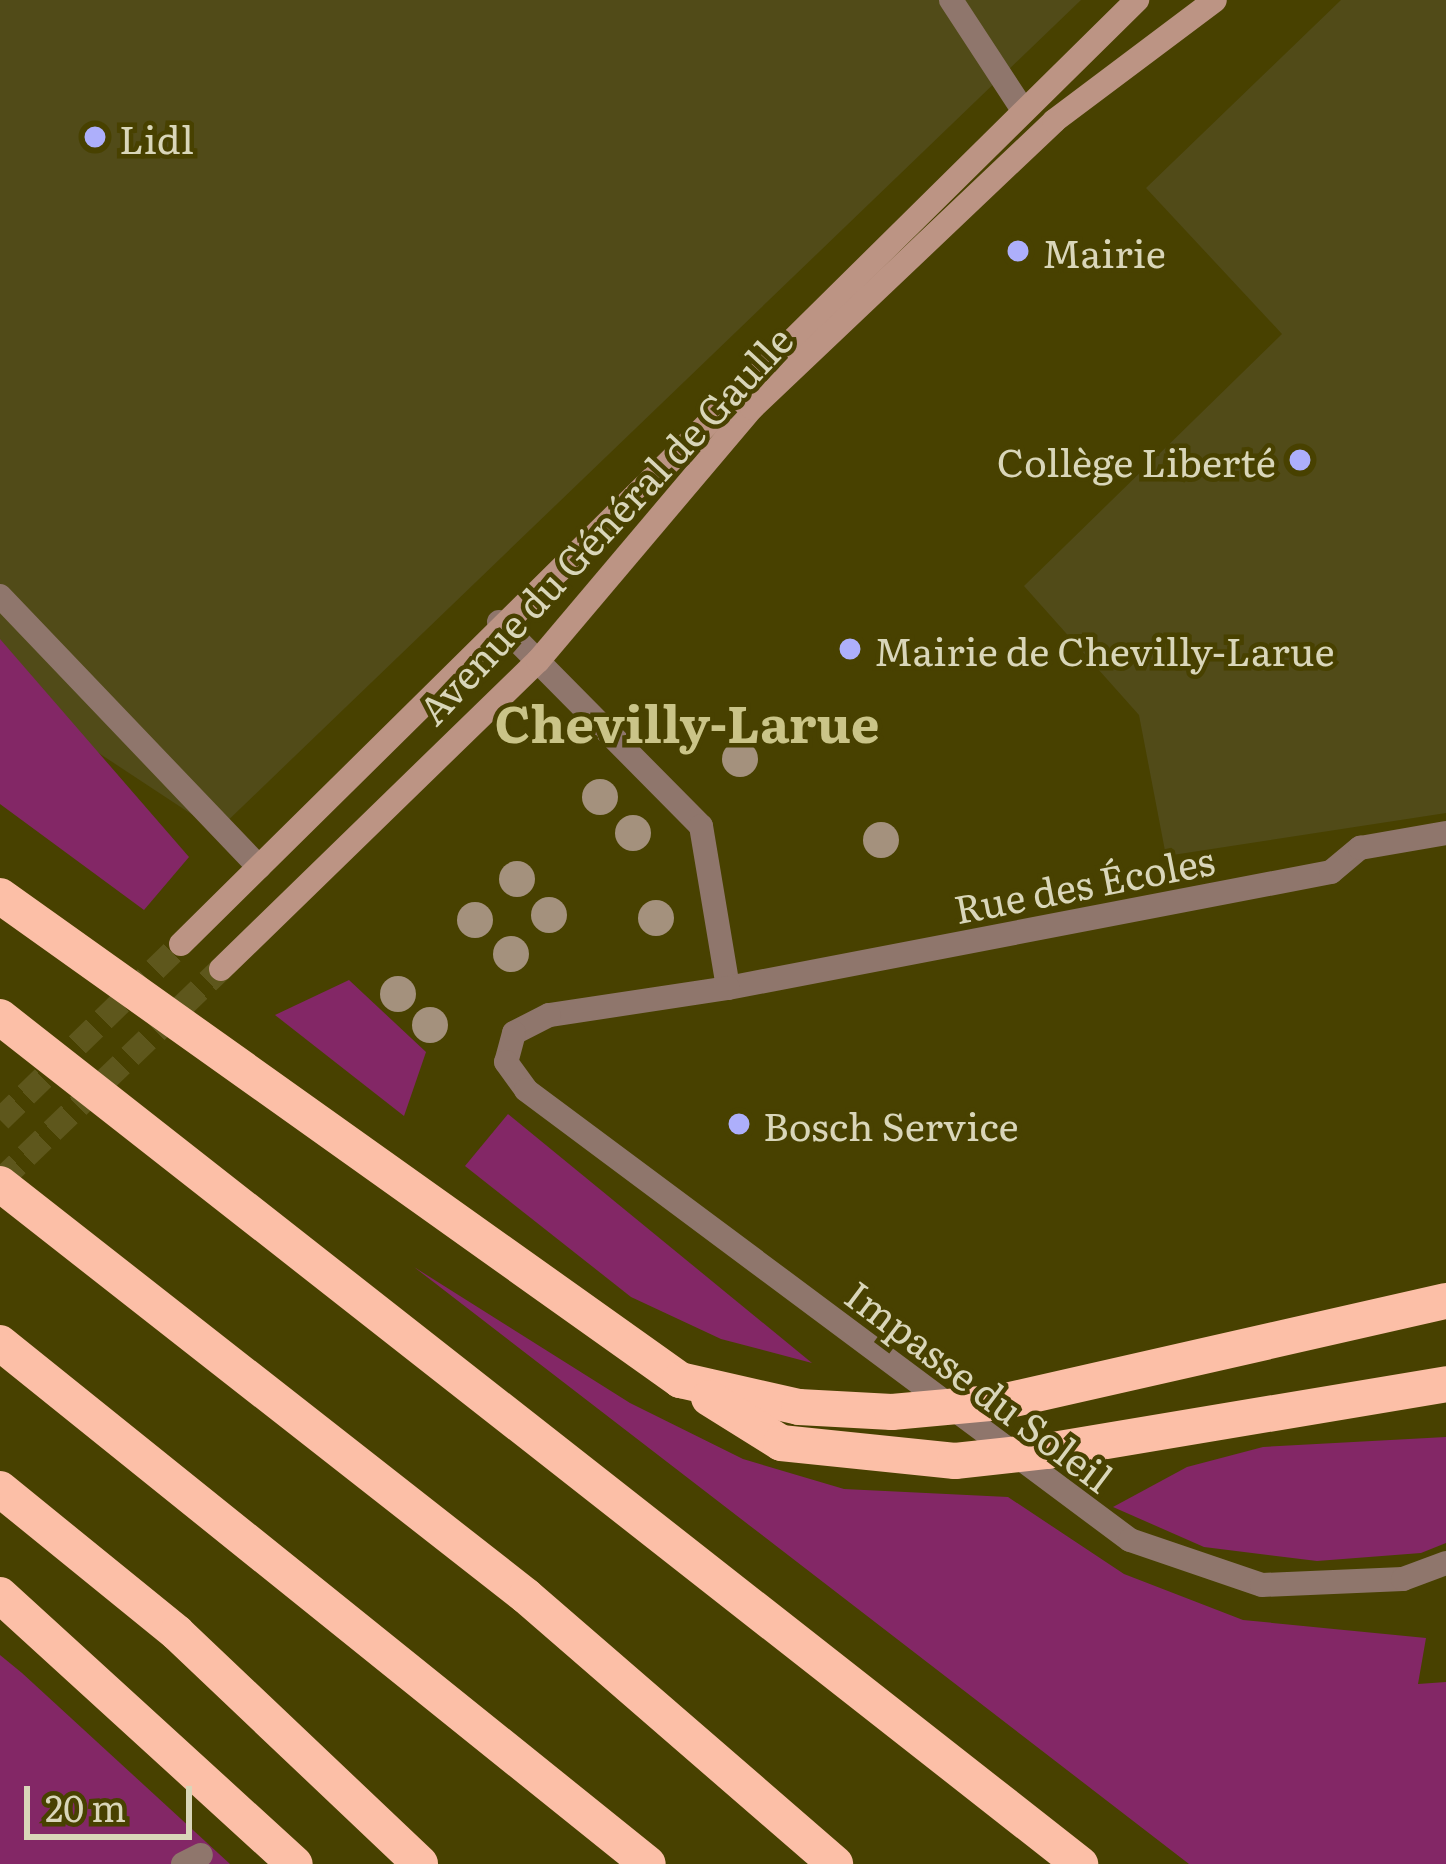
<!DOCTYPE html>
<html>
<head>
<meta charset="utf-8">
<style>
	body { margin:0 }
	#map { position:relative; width:1446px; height:1864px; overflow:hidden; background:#484100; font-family:Literata,serif }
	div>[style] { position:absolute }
	.built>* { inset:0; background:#514b18 }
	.green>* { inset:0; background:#832766 }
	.secondary-tunnel>* { height:24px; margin-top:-12px; transform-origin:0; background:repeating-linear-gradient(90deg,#5e571c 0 24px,transparent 0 36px) }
	.service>* { height:24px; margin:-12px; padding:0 12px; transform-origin:12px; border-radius:12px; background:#8f766c }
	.minor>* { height:24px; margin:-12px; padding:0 12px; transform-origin:12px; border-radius:12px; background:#8f766c }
	.secondary>* { height:24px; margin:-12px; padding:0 12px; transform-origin:12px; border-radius:12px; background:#bc9484 }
	.motorway>* { height:36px; margin:-18px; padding:0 18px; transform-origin:18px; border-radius:18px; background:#fcbfa7 }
	.motorway-bridge>* { height:36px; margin:-18px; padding:0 18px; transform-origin:18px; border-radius:18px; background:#fcbfa7 }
	.trees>* { width:36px; height:36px; margin:-18px; border-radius:50%; background:#a4917d }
	.dots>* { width:33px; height:33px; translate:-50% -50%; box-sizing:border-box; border:6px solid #484100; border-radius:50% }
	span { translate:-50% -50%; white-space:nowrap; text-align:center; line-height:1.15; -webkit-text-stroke:9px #484100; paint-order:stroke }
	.poi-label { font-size:39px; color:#d9d6b9 }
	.left { translate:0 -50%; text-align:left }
	.right { translate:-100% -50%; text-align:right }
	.street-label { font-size:39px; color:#d9d6b9 }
	.district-label { font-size:51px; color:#cac488; font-weight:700 }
	.scale { position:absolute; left:24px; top:1786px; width:168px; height:54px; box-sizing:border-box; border:6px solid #d9d6b9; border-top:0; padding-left:15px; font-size:36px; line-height:42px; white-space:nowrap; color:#d9d6b9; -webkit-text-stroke:9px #484100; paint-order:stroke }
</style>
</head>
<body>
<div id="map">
	<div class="built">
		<div style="clip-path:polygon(0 0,1081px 0,217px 831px,0 688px)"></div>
		<div style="clip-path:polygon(1341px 0,1446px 0,1446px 813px,1166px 856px,1139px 715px,1024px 586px,1282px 334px,1146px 188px)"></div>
	</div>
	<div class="green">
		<div style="clip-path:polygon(0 639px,189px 857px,144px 910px,0 804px)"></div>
		<div style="clip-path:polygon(349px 980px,426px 1052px,404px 1116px,275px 1015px)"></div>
		<div style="clip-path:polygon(508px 1114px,812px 1363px,721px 1339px,631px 1297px,465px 1166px)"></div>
		<div style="clip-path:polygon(414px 1267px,630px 1403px,743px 1459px,844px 1489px,1008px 1497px,1124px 1574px,1243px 1620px,1426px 1638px,1418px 1684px,1446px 1682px,1446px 1864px,1189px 1864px)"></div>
		<div style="clip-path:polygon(1446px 1437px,1446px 1543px,1421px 1553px,1317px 1561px,1204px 1547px,1113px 1507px,1187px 1467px,1263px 1447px)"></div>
		<div style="clip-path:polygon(0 1655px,22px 1673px,230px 1864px,0 1864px)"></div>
	</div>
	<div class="secondary-tunnel">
		<div style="left:0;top:1120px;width:252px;rotate:-44.2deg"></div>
		<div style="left:0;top:1181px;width:306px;rotate:-43.8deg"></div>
	</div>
	<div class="service">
		<div style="left:951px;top:0;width:131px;rotate:56.8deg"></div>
		<div style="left:0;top:596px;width:375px;rotate:46.3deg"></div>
		<div style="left:183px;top:1864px;width:20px;rotate:-27deg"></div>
	</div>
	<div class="minor">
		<div style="left:499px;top:622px;width:287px;rotate:45.3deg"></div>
		<div style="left:701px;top:826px;width:164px;rotate:80.5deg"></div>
		<div style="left:728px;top:988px;width:614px;rotate:-10.89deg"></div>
		<div style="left:1331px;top:872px;width:38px;rotate:-40deg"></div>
		<div style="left:1360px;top:848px;width:87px;rotate:-9.9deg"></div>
		<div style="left:728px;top:988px;width:181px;rotate:171.4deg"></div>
		<div style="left:549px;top:1015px;width:39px;rotate:153deg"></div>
		<div style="left:514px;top:1033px;width:30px;rotate:105deg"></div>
		<div style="left:506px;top:1062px;width:34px;rotate:54deg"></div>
		<div style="left:526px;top:1090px;width:753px;rotate:36.69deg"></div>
		<div style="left:1130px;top:1540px;width:139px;rotate:18.8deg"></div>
		<div style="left:1262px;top:1585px;width:141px;rotate:-2.4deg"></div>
		<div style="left:1403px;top:1579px;width:46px;rotate:-20.4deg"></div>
	</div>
	<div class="secondary">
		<div style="left:181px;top:944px;width:1344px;rotate:-44.64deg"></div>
		<div style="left:221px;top:969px;width:442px;rotate:-44.2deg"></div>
		<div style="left:538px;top:661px;width:331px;rotate:-49.8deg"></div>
		<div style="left:752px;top:408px;width:417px;rotate:-43.5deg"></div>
		<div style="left:1054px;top:121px;width:201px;rotate:-36.9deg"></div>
	</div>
	<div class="motorway">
		<div style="left:0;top:896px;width:835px;rotate:35.44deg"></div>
		<div style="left:680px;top:1380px;width:122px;rotate:12.8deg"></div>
		<div style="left:799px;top:1407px;width:93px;rotate:3.1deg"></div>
		<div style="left:0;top:1017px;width:1373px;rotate:38.11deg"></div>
		<div style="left:0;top:1184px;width:668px;rotate:38.07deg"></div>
		<div style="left:526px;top:1596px;width:409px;rotate:40.9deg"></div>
		<div style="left:0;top:1343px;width:831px;rotate:38.8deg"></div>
		<div style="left:709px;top:1398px;width:85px;rotate:32deg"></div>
		<div style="left:781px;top:1443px;width:175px;rotate:5.9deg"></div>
		<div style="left:1001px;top:1402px;width:456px;rotate:-12.8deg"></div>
		<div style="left:1047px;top:1451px;width:405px;rotate:-9.5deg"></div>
		<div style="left:0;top:1489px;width:228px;rotate:39.1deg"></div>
		<div style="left:177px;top:1633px;width:335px;rotate:43.5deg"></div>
		<div style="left:0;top:1595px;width:399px;rotate:42.4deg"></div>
	</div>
	<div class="motorway-bridge">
		<div style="left:892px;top:1412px;width:109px;rotate:-5.2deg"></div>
		<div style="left:955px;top:1461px;width:93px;rotate:-6.2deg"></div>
	</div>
	<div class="trees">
		<div style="left:740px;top:759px"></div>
		<div style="left:600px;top:797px"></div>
		<div style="left:633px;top:833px"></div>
		<div style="left:881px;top:840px"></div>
		<div style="left:517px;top:879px"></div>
		<div style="left:549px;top:915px"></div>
		<div style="left:656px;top:918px"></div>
		<div style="left:475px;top:920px"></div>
		<div style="left:511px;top:954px"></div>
		<div style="left:398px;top:994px"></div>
		<div style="left:430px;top:1025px"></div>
	</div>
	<div class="dots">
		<div style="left:95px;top:137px;background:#adaffb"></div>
		<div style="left:1018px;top:251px;background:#adaffb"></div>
		<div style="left:1300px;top:460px;background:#adaffb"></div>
		<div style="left:850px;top:649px;background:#adaffb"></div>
		<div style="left:739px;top:1124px;background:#adaffb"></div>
	</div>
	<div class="poi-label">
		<span class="left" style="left:119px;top:137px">Lidl</span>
		<span class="left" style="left:1042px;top:251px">Mairie</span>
		<span class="right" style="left:1276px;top:460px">Collège Liberté</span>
		<span class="left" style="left:874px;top:649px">Mairie de Chevilly-Larue</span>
		<span class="left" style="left:763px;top:1124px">Bosch Service</span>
	</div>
	<div class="street-label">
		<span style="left:604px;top:524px;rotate:-47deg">Avenue du Général de Gaulle</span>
		<span style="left:1084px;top:883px;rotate:-11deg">Rue des Écoles</span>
		<span style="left:980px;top:1385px;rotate:37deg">Impasse du Soleil</span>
	</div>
	<div class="district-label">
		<span style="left:687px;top:721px">Chevilly-Larue</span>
	</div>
	<div class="scale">20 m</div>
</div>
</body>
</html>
